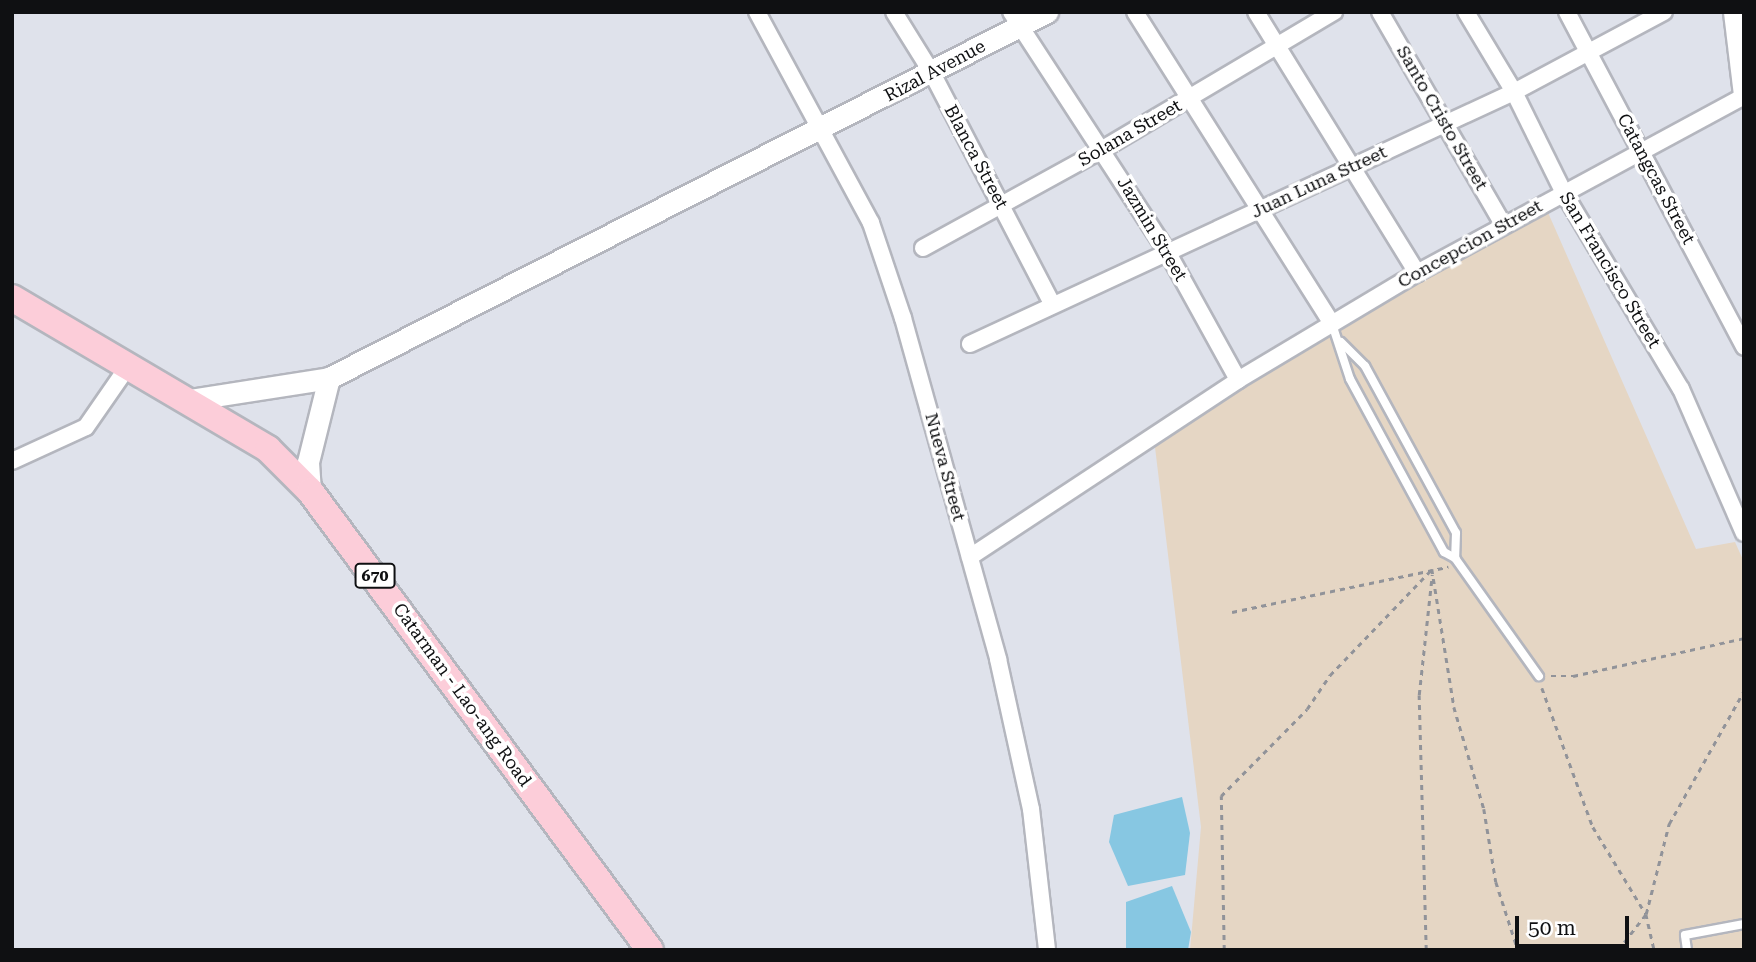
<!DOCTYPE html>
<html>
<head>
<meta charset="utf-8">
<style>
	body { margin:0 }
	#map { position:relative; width:1756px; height:962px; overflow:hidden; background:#dfe2eb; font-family:"Roboto Serif",serif }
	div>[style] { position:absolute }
	.commercial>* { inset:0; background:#e5d6c4 }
	.water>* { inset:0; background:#87c7e2 }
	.path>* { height:2.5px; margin-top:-1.25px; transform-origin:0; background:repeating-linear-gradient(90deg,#919399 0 5px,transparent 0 10px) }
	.roads { filter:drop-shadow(2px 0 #b4b6be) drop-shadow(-2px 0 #b4b6be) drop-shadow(0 2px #b4b6be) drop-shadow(0 -2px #b4b6be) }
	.service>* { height:8px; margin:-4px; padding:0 4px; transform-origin:4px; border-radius:4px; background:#fff }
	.minor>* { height:16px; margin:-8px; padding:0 8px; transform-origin:8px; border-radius:8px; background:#fff }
	.tertiary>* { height:21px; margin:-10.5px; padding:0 10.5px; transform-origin:10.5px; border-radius:10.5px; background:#fff }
	.primary>* { height:26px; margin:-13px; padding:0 13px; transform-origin:13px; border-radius:13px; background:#fccdd9 }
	span { translate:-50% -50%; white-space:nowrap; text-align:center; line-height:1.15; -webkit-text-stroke:7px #fff; paint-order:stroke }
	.shield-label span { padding:2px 5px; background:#fff; border:2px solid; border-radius:5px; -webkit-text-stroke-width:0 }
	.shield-label { font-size:16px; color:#0f1012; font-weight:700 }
	.street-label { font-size:18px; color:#0f1012 }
	.frame { position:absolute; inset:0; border:14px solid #0f1012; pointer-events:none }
	.scale { position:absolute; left:1515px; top:916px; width:114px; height:32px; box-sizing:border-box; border:4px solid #0f1012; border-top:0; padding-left:9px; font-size:21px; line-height:24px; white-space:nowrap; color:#0f1012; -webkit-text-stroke:5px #fff; paint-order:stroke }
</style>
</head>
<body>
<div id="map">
	<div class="commercial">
		<div style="clip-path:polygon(1546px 208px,1696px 549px,1735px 542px,1744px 562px,1744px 950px,1190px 950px,1201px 827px,1154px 439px)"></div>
	</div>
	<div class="water">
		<div style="clip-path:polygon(1182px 797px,1190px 833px,1185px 875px,1128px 886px,1109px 842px,1114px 815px)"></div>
		<div style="clip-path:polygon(1172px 886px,1191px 932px,1188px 950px,1126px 950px,1126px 902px)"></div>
	</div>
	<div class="path">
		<div style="left:1432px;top:569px;width:140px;rotate:80.9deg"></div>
		<div style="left:1454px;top:707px;width:106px;rotate:73.6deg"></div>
		<div style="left:1484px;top:809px;width:74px;rotate:80.7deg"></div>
		<div style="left:1496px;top:882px;width:71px;rotate:72.1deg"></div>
		<div style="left:1232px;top:612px;width:221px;rotate:-11.8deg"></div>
		<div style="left:1551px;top:676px;width:22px"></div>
		<div style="left:1573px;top:676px;width:175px;rotate:-12.5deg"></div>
		<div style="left:1542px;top:688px;width:148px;rotate:69.9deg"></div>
		<div style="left:1593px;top:827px;width:102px;rotate:58.7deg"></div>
		<div style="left:1646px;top:914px;width:37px;rotate:77deg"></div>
		<div style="left:1224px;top:950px;width:154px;rotate:-91.1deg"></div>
		<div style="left:1221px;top:796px;width:122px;rotate:-45.3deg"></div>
		<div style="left:1307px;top:709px;width:41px;rotate:-55.9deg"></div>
		<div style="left:1330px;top:675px;width:147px;rotate:-46.1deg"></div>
		<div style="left:1426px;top:950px;width:255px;rotate:-91.6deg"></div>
		<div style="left:1419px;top:695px;width:121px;rotate:-83.8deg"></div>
		<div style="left:1618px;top:950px;width:46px;rotate:-52.1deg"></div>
		<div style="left:1646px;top:914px;width:93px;rotate:-75.7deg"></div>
		<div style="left:1669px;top:824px;width:153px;rotate:-60.6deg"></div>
	</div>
	<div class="roads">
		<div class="service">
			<div style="left:1332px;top:324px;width:58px;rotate:71.9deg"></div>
			<div style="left:1350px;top:379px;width:197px;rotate:61.5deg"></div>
			<div style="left:1444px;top:552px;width:13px;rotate:29deg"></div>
			<div style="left:1455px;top:558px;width:145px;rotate:54.6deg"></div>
			<div style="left:1341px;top:342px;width:34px;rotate:45deg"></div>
			<div style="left:1365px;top:366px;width:190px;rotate:61.4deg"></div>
			<div style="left:1456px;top:533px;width:25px;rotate:92deg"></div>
			<div style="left:1687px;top:950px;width:15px;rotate:-98deg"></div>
			<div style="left:1685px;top:935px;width:60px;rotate:-10.6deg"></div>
		</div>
		<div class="minor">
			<div style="left:757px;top:12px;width:240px;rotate:61.6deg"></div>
			<div style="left:871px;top:223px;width:100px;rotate:71.4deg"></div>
			<div style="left:903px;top:318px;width:354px;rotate:74.4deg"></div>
			<div style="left:998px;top:659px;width:154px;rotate:77.6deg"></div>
			<div style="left:1031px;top:809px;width:142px;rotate:83.5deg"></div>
			<div style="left:894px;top:12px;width:72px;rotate:58.1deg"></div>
			<div style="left:932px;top:73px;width:260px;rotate:62.5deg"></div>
			<div style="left:1011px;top:12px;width:288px;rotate:56.9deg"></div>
			<div style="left:1168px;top:253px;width:145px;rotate:61.1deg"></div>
			<div style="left:1135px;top:12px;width:369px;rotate:57.7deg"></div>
			<div style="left:1256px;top:12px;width:307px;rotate:58.3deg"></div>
			<div style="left:1380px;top:12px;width:245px;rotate:59.9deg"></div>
			<div style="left:1466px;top:12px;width:93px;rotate:59deg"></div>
			<div style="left:1514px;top:92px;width:113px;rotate:63.7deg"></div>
			<div style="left:1564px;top:193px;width:228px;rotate:59.2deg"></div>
			<div style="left:1681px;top:389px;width:157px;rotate:66.4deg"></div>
			<div style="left:1567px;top:12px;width:379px;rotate:62.1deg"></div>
			<div style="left:923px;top:248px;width:205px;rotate:-28.8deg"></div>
			<div style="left:1103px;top:149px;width:269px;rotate:-30.7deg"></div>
			<div style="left:970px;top:344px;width:600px;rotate:-24.86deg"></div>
			<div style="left:1514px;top:92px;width:170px;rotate:-28.1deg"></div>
			<div style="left:12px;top:461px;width:81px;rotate:-24.7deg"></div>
			<div style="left:86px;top:427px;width:75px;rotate:-55.3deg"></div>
			<div style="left:970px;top:557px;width:321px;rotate:-33.4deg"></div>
			<div style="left:1238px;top:380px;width:209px;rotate:-30.9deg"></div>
			<div style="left:1417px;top:273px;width:372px;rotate:-28.4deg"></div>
		</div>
		<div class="tertiary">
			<div style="left:1734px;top:12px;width:84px;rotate:83.1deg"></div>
			<div style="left:189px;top:400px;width:142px;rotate:-8.9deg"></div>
			<div style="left:329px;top:378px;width:806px;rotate:-27.01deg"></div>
			<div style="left:310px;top:491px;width:29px;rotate:-94deg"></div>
			<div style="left:308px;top:462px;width:87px;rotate:-76deg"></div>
		</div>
		<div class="primary">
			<div style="left:12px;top:298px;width:297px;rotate:30.5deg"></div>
			<div style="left:268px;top:449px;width:59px;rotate:45deg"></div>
			<div style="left:310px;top:491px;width:571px;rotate:53.47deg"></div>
		</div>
	</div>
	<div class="shield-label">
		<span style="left:375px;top:576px">670</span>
	</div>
	<div class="street-label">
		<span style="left:935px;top:71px;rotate:-28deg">Rizal Avenue</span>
		<span style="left:1442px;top:118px;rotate:60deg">Santo Cristo Street</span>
		<span style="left:1130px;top:133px;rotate:-30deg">Solana Street</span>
		<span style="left:976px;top:157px;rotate:62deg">Blanca Street</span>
		<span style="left:1656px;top:179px;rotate:62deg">Catangcas Street</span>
		<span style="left:1319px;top:182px;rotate:-25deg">Juan Luna Street</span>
		<span style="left:1152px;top:229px;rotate:59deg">Jazmin Street</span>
		<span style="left:1470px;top:244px;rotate:-29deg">Concepcion Street</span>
		<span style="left:1610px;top:270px;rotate:59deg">San Francisco Street</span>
		<span style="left:945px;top:467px;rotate:75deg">Nueva Street</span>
		<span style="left:462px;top:695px;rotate:54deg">Catarman - Lao-ang Road</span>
	</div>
	<div class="frame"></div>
	<div class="scale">50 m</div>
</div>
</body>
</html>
